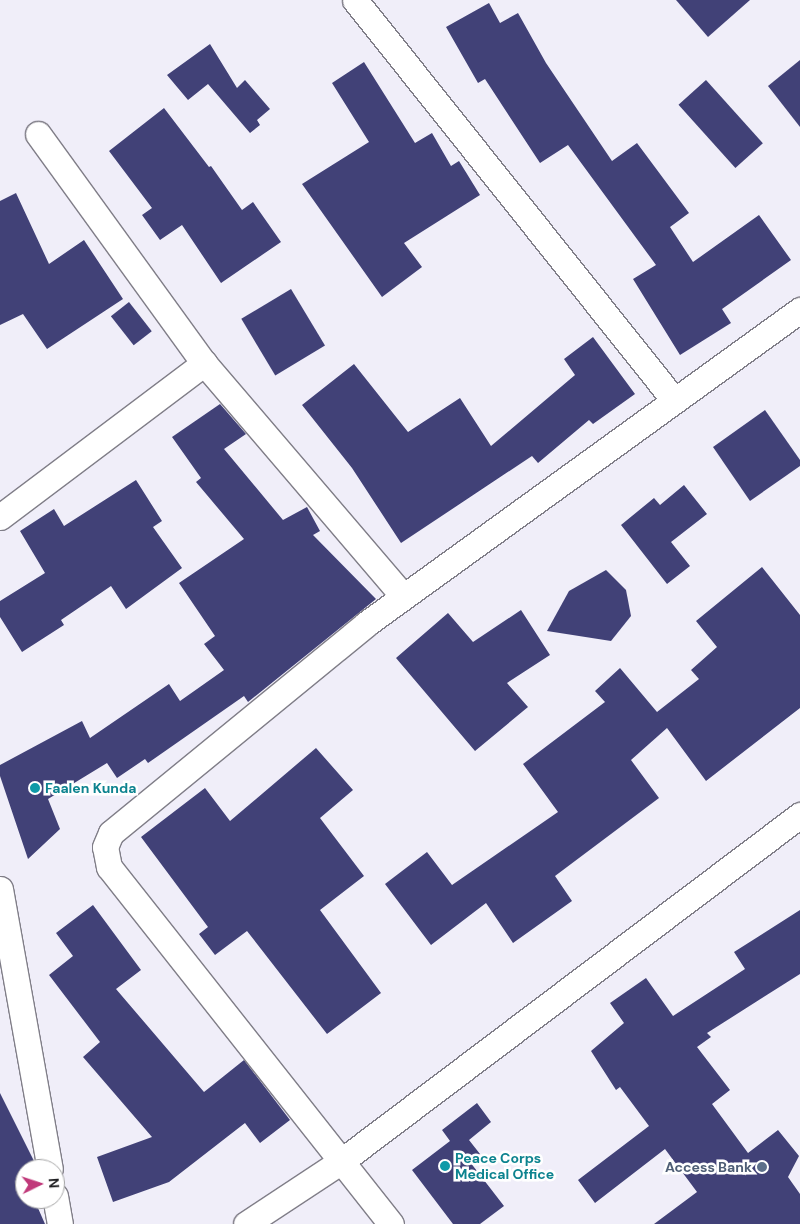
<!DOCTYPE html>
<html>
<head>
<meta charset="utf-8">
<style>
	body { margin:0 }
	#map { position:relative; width:800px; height:1224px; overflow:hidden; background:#f0eef9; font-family:"DM Sans",sans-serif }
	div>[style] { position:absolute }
	.building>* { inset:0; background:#414177; transform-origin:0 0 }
	.roads { filter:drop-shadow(1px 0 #807e88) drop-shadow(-1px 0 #807e88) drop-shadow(0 1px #807e88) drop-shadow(0 -1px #807e88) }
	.street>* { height:25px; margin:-12.5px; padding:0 12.5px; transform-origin:12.5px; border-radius:12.5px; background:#fff }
	.dots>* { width:14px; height:14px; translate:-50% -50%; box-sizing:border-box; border:2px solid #fff; border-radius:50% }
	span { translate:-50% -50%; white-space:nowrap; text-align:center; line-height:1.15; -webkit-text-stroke:5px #fff; paint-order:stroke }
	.culture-label { font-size:14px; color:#0d838f; font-weight:700 }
	.left { translate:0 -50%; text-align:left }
	.service-label { font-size:14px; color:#4e5e75; font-weight:700 }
	.right { translate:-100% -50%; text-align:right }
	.north { position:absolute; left:15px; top:1159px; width:50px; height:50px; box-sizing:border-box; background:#fff; border:1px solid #a5a5a6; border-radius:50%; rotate:86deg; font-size:14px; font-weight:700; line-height:20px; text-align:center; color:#1e1e21 }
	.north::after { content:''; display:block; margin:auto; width:18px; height:22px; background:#c0397a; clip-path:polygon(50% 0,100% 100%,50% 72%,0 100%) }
</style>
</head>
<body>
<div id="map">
	<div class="building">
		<div style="clip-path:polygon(676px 0,750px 0,708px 37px)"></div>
		<div style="clip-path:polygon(489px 3px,500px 23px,518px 13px,546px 63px,612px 161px,637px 143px,689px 213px,670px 227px,693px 262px,759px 215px,791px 260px,722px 309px,731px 323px,680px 355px,633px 279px,656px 265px,568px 145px,540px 163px,485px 79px,478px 83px,446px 27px)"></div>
		<div style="clip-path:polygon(210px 44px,237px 88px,245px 80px,270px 109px,257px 120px,260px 125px,250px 133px,208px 84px,188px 100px,167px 75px)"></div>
		<div style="clip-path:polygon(800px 60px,800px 127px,768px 86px)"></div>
		<div style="clip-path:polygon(364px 62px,415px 143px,432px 133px,451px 166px,459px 161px,480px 195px,404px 243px,422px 267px,382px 297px,302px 184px,369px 142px,332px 83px)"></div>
		<div style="left:706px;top:80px;width:85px;height:37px;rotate:48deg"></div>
		<div style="clip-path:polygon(164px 108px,209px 167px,211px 166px,242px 210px,253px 202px,281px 242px,221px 283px,182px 225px,160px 240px,142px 215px,152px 208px,109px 151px)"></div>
		<div style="clip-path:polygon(16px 193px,49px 264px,84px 240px,123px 299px,47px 349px,23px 314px,0 325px,0 201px)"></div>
		<div style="left:291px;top:289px;width:66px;height:58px;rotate:59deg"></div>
		<div style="left:129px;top:302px;width:37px;height:23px;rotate:52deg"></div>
		<div style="clip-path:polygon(593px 337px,635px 394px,593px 424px,589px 420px,538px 463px,532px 456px,401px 543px,352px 468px,302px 405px,354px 364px,408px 432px,460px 398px,491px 446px,575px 375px,564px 359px)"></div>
		<div style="clip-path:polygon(220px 404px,246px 434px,224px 449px,283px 520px,307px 507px,320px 531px,313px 535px,376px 599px,248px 702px,244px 696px,148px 763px,145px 759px,117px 778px,107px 763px,48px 799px,60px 829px,28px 859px,0 776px,0 765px,82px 721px,90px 738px,169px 684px,180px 701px,224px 670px,204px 644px,215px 636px,179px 583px,244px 539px,196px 482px,201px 478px,172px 437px)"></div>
		<div style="clip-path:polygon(765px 410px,800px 460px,800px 466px,750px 501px,713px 447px)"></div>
		<div style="clip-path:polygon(136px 480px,162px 521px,153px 527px,182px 568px,126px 609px,111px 586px,61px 620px,64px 625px,22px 652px,0 617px,0 601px,45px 573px,20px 531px,54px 509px,64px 526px)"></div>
		<div style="clip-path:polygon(684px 485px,707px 514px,671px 542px,690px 566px,667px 584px,621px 525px,654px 498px,660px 505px)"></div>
		<div style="clip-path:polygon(762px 567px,800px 615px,800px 708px,706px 781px,667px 728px,631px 760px,659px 798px,555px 876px,572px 901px,513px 943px,486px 903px,431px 945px,385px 884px,427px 852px,452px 885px,558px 812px,523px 764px,605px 702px,595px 691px,620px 668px,657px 712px,699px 679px,691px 670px,717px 647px,696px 621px)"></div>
		<div style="clip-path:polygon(606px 570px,626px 590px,631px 616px,611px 641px,547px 631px,569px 591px)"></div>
		<div style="clip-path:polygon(521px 610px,550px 655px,507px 683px,528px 707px,475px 751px,396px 658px,448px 613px,473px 642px)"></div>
		<div style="clip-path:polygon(316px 748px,353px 790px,320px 818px,364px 876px,320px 910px,381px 993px,327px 1034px,247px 931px,215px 955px,199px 934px,208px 927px,141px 837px,205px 788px,230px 821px)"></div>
		<div style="clip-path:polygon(93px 905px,141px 970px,116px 989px,204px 1092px,244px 1060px,290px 1120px,260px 1143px,245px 1123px,169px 1182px,113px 1202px,97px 1157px,152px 1137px,83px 1057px,100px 1042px,49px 975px,73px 956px,56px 933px)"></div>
		<div style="clip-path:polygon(800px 910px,800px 974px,707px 1033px,711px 1037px,697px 1047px,730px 1090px,712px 1104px,748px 1153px,778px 1130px,799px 1156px,788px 1177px,800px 1194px,800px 1224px,654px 1224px,697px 1192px,665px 1149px,595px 1203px,578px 1180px,649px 1126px,620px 1087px,616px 1090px,591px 1051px,624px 1023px,610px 1003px,646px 978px,673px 1016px,745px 969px,734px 952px)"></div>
		<div style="clip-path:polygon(0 1093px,34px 1161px,35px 1169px,20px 1169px,25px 1180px,25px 1199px,34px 1199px,45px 1224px,0 1224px)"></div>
		<div style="clip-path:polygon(477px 1103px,491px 1122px,469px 1140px,480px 1154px,470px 1162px,504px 1206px,480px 1224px,453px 1224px,412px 1170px,450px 1141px,442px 1130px)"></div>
	</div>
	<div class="roads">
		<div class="street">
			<div style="left:355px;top:0;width:512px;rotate:51.43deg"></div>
			<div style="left:38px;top:134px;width:283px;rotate:54.1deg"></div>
			<div style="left:204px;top:363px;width:306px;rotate:49.5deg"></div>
			<div style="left:0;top:517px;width:256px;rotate:-37deg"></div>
			<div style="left:0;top:889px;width:284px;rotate:79.9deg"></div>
			<div style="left:55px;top:1196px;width:28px;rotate:80deg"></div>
			<div style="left:246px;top:1224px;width:116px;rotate:-33.4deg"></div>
			<div style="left:343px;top:1160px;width:573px;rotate:-37.05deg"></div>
			<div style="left:391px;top:1224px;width:455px;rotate:-128.3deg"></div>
			<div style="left:109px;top:867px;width:20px;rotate:-101deg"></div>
			<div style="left:105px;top:847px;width:15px;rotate:-67deg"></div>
			<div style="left:111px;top:833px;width:330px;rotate:-39.3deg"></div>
			<div style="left:366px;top:624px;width:536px;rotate:-35.89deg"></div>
		</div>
	</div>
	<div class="dots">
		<div style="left:35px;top:788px;background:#0f9aa8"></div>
		<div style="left:445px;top:1166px;background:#0f9aa8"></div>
		<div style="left:762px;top:1167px;background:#5c6f8a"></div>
	</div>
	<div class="culture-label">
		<span class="left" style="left:45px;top:788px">Faalen Kunda</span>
		<span class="left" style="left:455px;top:1166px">Peace Corps<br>Medical Office</span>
	</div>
	<div class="service-label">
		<span class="right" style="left:752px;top:1167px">Access Bank</span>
	</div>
	<div class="north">N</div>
</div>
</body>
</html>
